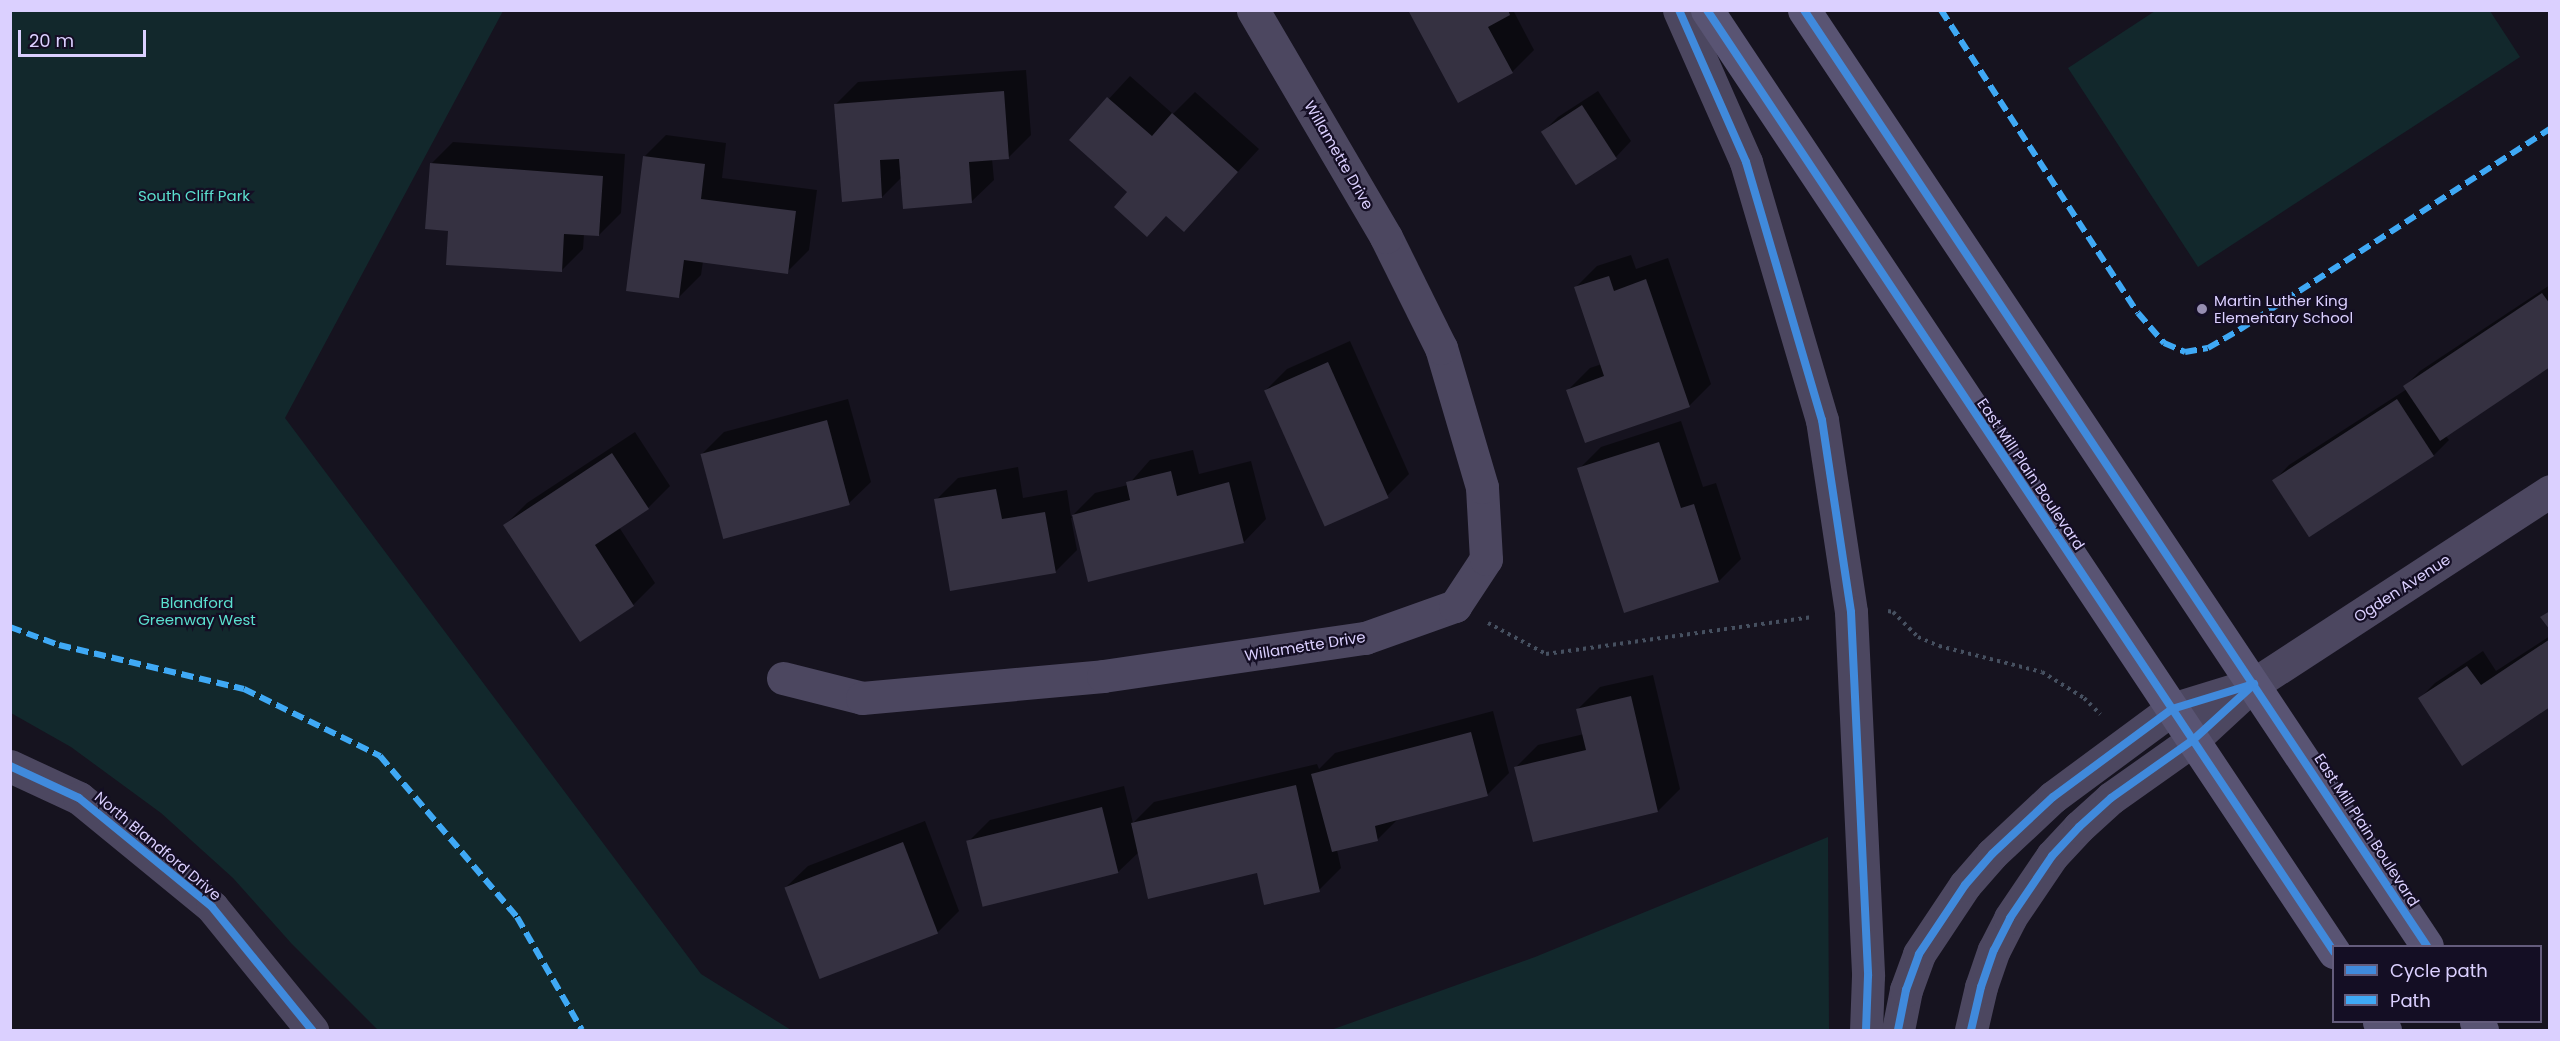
<!DOCTYPE html>
<html>
<head>
<meta charset="utf-8">
<style>
	body { margin:0 }
	#map { position:relative; width:2560px; height:1041px; overflow:hidden; background:#16131f; font-family:Poppins,sans-serif }
	div>[style] { position:absolute }
	.green>* { inset:0; background:#12282c }
	.shadow>* { inset:0; background:#0007 }
	.building>* { inset:0; background:#353141; transform-origin:0 0 }
	.path>* { height:4px; margin-top:-2px; transform-origin:0; background:repeating-linear-gradient(90deg,#465060 0 3px,transparent 0 7.5px) }
	.minor>* { height:33px; margin:-16.5px; padding:0 16.5px; transform-origin:16.5px; border-radius:16.5px; background:#4c4760 }
	.tertiary>* { height:33px; margin:-16.5px; padding:0 16.5px; transform-origin:16.5px; border-radius:16.5px; background:#4c4760 }
	.secondary>* { height:33px; margin:-16.5px; padding:0 16.5px; transform-origin:16.5px; border-radius:16.5px; background:#595473 }
	.quiet>* { height:6px; margin-top:-3px; transform-origin:0; background:repeating-linear-gradient(90deg,#3fa9f5 0 12px,transparent 0 18px) }
	.cycleway>* { height:8px; margin:-4px; padding:0 4px; transform-origin:4px; border-radius:4px; background:#408adc }
	.dots>* { width:16px; height:16px; translate:-50% -50%; box-sizing:border-box; border:3px solid #140e24; border-radius:50% }
	span { translate:-50% -50%; white-space:nowrap; text-align:center; line-height:1.15; -webkit-text-stroke:4.5px #140e24; paint-order:stroke }
	.street-label { font-size:15px; color:#dbd0ff }
	.park-label { font-size:15px; color:#5be0cf }
	.poi-label { font-size:15px; color:#dbd0ff }
	.left { translate:0 -50%; text-align:left }
	.frame { position:absolute; inset:0; border:12px solid #dbd0ff; pointer-events:none }
	.legend { position:absolute; left:2332px; top:945px; width:210px; height:78px; box-sizing:border-box; background:#140e24; border:2px solid #645c7c; margin:0; padding:8px 10px; list-style:none; font-size:18px; color:#dbd0ff }
	.legend li { display:flex; align-items:center; gap:12px; height:30px }
	.legend b { width:30px; border:2px solid #645c7c }
	.scale { position:absolute; left:18px; top:30px; width:128px; height:27px; box-sizing:border-box; border:3px solid #dbd0ff; border-top:0; padding-left:8px; font-size:18px; line-height:21px; white-space:nowrap; color:#dbd0ff; -webkit-text-stroke:4px #140e24; paint-order:stroke }
</style>
</head>
<body>
<div id="map">
	<div class="green">
		<div style="clip-path:polygon(11px 10px,503px 11px,285px 418px,701px 974px,791px 1030px,378px 1030px,291px 943px,233px 878px,161px 813px,71px 747px,11px 713px)"></div>
		<div style="clip-path:polygon(2155px 11px,2490px 11px,2520px 57px,2198px 267px,2068px 68px)"></div>
		<div style="clip-path:polygon(1828px 837px,1829px 1030px,1331px 1030px,1535px 957px)"></div>
	</div>
	<div class="shadow">
		<div style="clip-path:polygon(1410px 10px,1513px 10px,1534px 50px,1512px 72px)"></div>
		<div style="clip-path:polygon(1026px 70px,1031px 135px,1009px 157px,992px 159px,994px 180px,971px 202px,902px 177px,882px 197px,836px 104px,858px 82px)"></div>
		<div style="clip-path:polygon(1130px 76px,1173px 114px,1195px 92px,1259px 149px,1184px 230px,1167px 215px,1129px 192px,1071px 140px)"></div>
		<div style="clip-path:polygon(1598px 91px,1631px 141px,1616px 157px,1543px 132px,1558px 117px)"></div>
		<div style="clip-path:polygon(666px 135px,726px 143px,722px 178px,817px 190px,809px 250px,787px 272px,703px 261px,701px 275px,679px 297px,644px 157px)"></div>
		<div style="clip-path:polygon(453px 142px,625px 154px,621px 213px,599px 235px,584px 234px,583px 249px,561px 271px,450px 230px,431px 164px)"></div>
		<div style="clip-path:polygon(1631px 255px,1636px 269px,1668px 258px,1711px 384px,1689px 406px,1568px 390px,1590px 368px,1602px 364px,1575px 288px,1597px 266px)"></div>
		<div style="clip-path:polygon(2550px 285px,2550px 366px,2445px 435px,2449px 440px,2434px 455px,2310px 536px,2274px 481px,2289px 465px,2407px 389px,2405px 386px,2420px 371px)"></div>
		<div style="clip-path:polygon(1350px 341px,1409px 474px,1387px 496px,1265px 391px,1287px 369px)"></div>
		<div style="clip-path:polygon(848px 399px,871px 482px,848px 504px,702px 454px,724px 432px)"></div>
		<div style="clip-path:polygon(1681px 421px,1703px 487px,1716px 483px,1741px 559px,1719px 581px,1579px 469px,1601px 447px)"></div>
		<div style="clip-path:polygon(635px 432px,670px 486px,648px 508px,619px 527px,655px 583px,633px 605px,580px 640px,505px 525px,527px 503px)"></div>
		<div style="clip-path:polygon(1193px 450px,1199px 474px,1251px 461px,1266px 519px,1244px 542px,1074px 517px,1071px 518px,1077px 550px,1055px 572px,936px 500px,958px 478px,1018px 467px,1023px 498px,1067px 490px,1071px 517px,1095px 493px,1128px 485px,1150px 460px)"></div>
		<div style="clip-path:polygon(2550px 636px,2550px 706px,2420px 698px,2435px 683px,2483px 651px,2496px 671px)"></div>
		<div style="clip-path:polygon(1653px 675px,1680px 789px,1658px 811px,1516px 767px,1538px 745px,1584px 734px,1578px 709px,1600px 687px)"></div>
		<div style="clip-path:polygon(1493px 711px,1509px 773px,1487px 795px,1399px 818px,1378px 839px,1337px 850px,1341px 868px,1319px 890px,1258px 871px,1139px 852px,1118px 872px,968px 842px,990px 820px,1124px 786px,1133px 823px,1154px 802px,1317px 764px,1319px 769px,1335px 753px)"></div>
		<div style="clip-path:polygon(925px 821px,959px 911px,937px 933px,785px 888px,808px 866px)"></div>
	</div>
	<div class="building">
		<div style="clip-path:polygon(1408px 10px,1508px 10px,1510px 15px,1488px 27px,1513px 73px,1458px 103px)"></div>
		<div style="clip-path:polygon(1004px 91px,1009px 159px,969px 162px,972px 203px,903px 209px,899px 159px,880px 160px,882px 198px,842px 202px,834px 104px)"></div>
		<div style="clip-path:polygon(1107px 97px,1152px 136px,1172px 113px,1238px 172px,1184px 232px,1166px 216px,1147px 237px,1114px 207px,1127px 192px,1069px 140px)"></div>
		<div style="left:1582px;top:105px;width:64px;height:49px;rotate:57deg"></div>
		<div style="clip-path:polygon(643px 156px,705px 164px,701px 199px,796px 211px,788px 274px,684px 260px,679px 298px,626px 291px)"></div>
		<div style="clip-path:polygon(430px 163px,603px 176px,599px 236px,564px 234px,562px 272px,446px 265px,448px 231px,425px 229px)"></div>
		<div style="clip-path:polygon(1609px 276px,1614px 291px,1646px 279px,1690px 407px,1585px 443px,1566px 390px,1604px 376px,1574px 287px)"></div>
		<div style="clip-path:polygon(2542px 293px,2550px 304px,2550px 367px,2440px 441px,2403px 386px)"></div>
		<div style="left:1328px;top:362px;width:149px;height:70px;rotate:66deg"></div>
		<div style="left:2397px;top:399px;width:68px;height:149px;rotate:57deg"></div>
		<div style="left:827px;top:420px;width:88px;height:131px;rotate:75deg"></div>
		<div style="clip-path:polygon(1659px 442px,1681px 508px,1694px 504px,1719px 582px,1624px 613px,1577px 468px)"></div>
		<div style="clip-path:polygon(612px 453px,649px 509px,595px 545px,634px 606px,580px 642px,503px 525px)"></div>
		<div style="clip-path:polygon(1171px 471px,1177px 496px,1229px 482px,1244px 543px,1088px 582px,1072px 515px,1130px 500px,1126px 482px)"></div>
		<div style="clip-path:polygon(996px 489px,1002px 519px,1045px 512px,1056px 573px,950px 591px,934px 499px)"></div>
		<div style="clip-path:polygon(2550px 611px,2550px 630px,2540px 617px)"></div>
		<div style="clip-path:polygon(2550px 639px,2550px 707px,2462px 766px,2418px 698px,2467px 666px,2481px 685px)"></div>
		<div style="clip-path:polygon(1631px 696px,1658px 812px,1533px 842px,1514px 767px,1586px 750px,1576px 709px)"></div>
		<div style="clip-path:polygon(1471px 732px,1488px 796px,1375px 826px,1378px 841px,1332px 852px,1311px 774px)"></div>
		<div style="clip-path:polygon(1296px 785px,1320px 892px,1264px 905px,1257px 873px,1148px 899px,1131px 823px)"></div>
		<div style="left:1102px;top:807px;width:68px;height:140px;rotate:76deg"></div>
		<div style="left:903px;top:842px;width:98px;height:127px;rotate:69deg"></div>
	</div>
	<div class="path">
		<div style="left:1888px;top:611px;width:5px;rotate:11deg"></div>
		<div style="left:1893px;top:612px;width:35px;rotate:45deg"></div>
		<div style="left:1918px;top:637px;width:23px;rotate:23deg"></div>
		<div style="left:1939px;top:646px;width:106px;rotate:14.2deg"></div>
		<div style="left:2042px;top:672px;width:49px;rotate:31.8deg"></div>
		<div style="left:2084px;top:698px;width:23px;rotate:45deg"></div>
		<div style="left:1488px;top:623px;width:66px;rotate:28.1deg"></div>
		<div style="left:1546px;top:654px;width:269px;rotate:-7.9deg"></div>
	</div>
	<div class="minor">
		<div style="left:783px;top:678px;width:81px;rotate:14.2deg"></div>
		<div style="left:862px;top:698px;width:242px;rotate:-5.2deg"></div>
		<div style="left:1103px;top:676px;width:265px;rotate:-8.3deg"></div>
		<div style="left:1365px;top:638px;width:96px;rotate:-19.6deg"></div>
		<div style="left:1455px;top:606px;width:56px;rotate:-56.6deg"></div>
		<div style="left:1486px;top:559px;width:72px;rotate:-93.2deg"></div>
		<div style="left:1482px;top:487px;width:145px;rotate:-106.4deg"></div>
		<div style="left:1441px;top:348px;width:124px;rotate:-116.4deg"></div>
		<div style="left:1386px;top:237px;width:263px;rotate:-120.4deg"></div>
		<div style="left:2254px;top:684px;width:353px;rotate:-33.1deg"></div>
	</div>
	<div class="tertiary">
		<div style="left:1679px;top:10px;width:166px;rotate:66.2deg"></div>
		<div style="left:1746px;top:162px;width:269px;rotate:73.6deg"></div>
		<div style="left:1822px;top:420px;width:194px;rotate:81.4deg"></div>
		<div style="left:1851px;top:612px;width:364px;rotate:87.3deg"></div>
		<div style="left:1868px;top:976px;width:54px;rotate:92.1deg"></div>
		<div style="left:10px;top:766px;width:76px;rotate:24.9deg"></div>
		<div style="left:79px;top:798px;width:172px;rotate:39.3deg"></div>
		<div style="left:212px;top:907px;width:159px;rotate:50.9deg"></div>
		<div style="left:1898px;top:1030px;width:41px;rotate:-78.7deg"></div>
		<div style="left:1906px;top:990px;width:38px;rotate:-70deg"></div>
		<div style="left:1919px;top:954px;width:83px;rotate:-56.3deg"></div>
		<div style="left:1965px;top:885px;width:41px;rotate:-48.9deg"></div>
		<div style="left:1992px;top:854px;width:83px;rotate:-43.1deg"></div>
		<div style="left:2053px;top:797px;width:148px;rotate:-36.5deg"></div>
		<div style="left:2172px;top:709px;width:86px;rotate:-17deg"></div>
		<div style="left:1971px;top:1030px;width:44px;rotate:-76.9deg"></div>
		<div style="left:1981px;top:987px;width:39px;rotate:-71deg"></div>
		<div style="left:1994px;top:950px;width:36px;rotate:-63deg"></div>
		<div style="left:2010px;top:918px;width:75px;rotate:-55.9deg"></div>
		<div style="left:2052px;top:856px;width:40px;rotate:-47deg"></div>
		<div style="left:2079px;top:827px;width:43px;rotate:-42.2deg"></div>
		<div style="left:2111px;top:798px;width:100px;rotate:-35.3deg"></div>
		<div style="left:2193px;top:740px;width:74px;rotate:-42.8deg"></div>
	</div>
	<div class="secondary">
		<div style="left:1707px;top:10px;width:1132px;rotate:56.35deg"></div>
		<div style="left:1804px;top:10px;width:1124px;rotate:56.35deg"></div>
		<div style="left:2379px;top:1022px;width:10px;rotate:53deg"></div>
		<div style="left:2476px;top:1022px;width:10px;rotate:53deg"></div>
	</div>
	<div class="quiet">
		<div style="left:1941px;top:10px;width:361px;rotate:57deg"></div>
		<div style="left:2138px;top:313px;width:40px;rotate:49deg"></div>
		<div style="left:2164px;top:343px;width:23px;rotate:23deg"></div>
		<div style="left:2185px;top:352px;width:23px;rotate:-10deg"></div>
		<div style="left:2208px;top:348px;width:36px;rotate:-30deg"></div>
		<div style="left:2239px;top:330px;width:370px;rotate:-32.9deg"></div>
		<div style="left:10px;top:627px;width:52px;rotate:20.2deg"></div>
		<div style="left:59px;top:645px;width:190px;rotate:13.4deg"></div>
		<div style="left:244px;top:689px;width:152px;rotate:26.2deg"></div>
		<div style="left:380px;top:756px;width:211px;rotate:49.6deg"></div>
		<div style="left:517px;top:917px;width:130px;rotate:60.1deg"></div>
	</div>
	<div class="cycleway">
		<div style="left:1679px;top:10px;width:166px;rotate:66.2deg"></div>
		<div style="left:1746px;top:162px;width:269px;rotate:73.6deg"></div>
		<div style="left:1822px;top:420px;width:194px;rotate:81.4deg"></div>
		<div style="left:1851px;top:612px;width:364px;rotate:87.3deg"></div>
		<div style="left:1868px;top:976px;width:54px;rotate:92.1deg"></div>
		<div style="left:1707px;top:10px;width:1132px;rotate:56.35deg"></div>
		<div style="left:1804px;top:10px;width:1124px;rotate:56.35deg"></div>
		<div style="left:10px;top:766px;width:76px;rotate:24.9deg"></div>
		<div style="left:79px;top:798px;width:172px;rotate:39.3deg"></div>
		<div style="left:212px;top:907px;width:159px;rotate:50.9deg"></div>
		<div style="left:1898px;top:1030px;width:41px;rotate:-78.7deg"></div>
		<div style="left:1906px;top:990px;width:38px;rotate:-70deg"></div>
		<div style="left:1919px;top:954px;width:83px;rotate:-56.3deg"></div>
		<div style="left:1965px;top:885px;width:41px;rotate:-48.9deg"></div>
		<div style="left:1992px;top:854px;width:83px;rotate:-43.1deg"></div>
		<div style="left:2053px;top:797px;width:148px;rotate:-36.5deg"></div>
		<div style="left:2172px;top:709px;width:86px;rotate:-17deg"></div>
		<div style="left:1971px;top:1030px;width:44px;rotate:-76.9deg"></div>
		<div style="left:1981px;top:987px;width:39px;rotate:-71deg"></div>
		<div style="left:1994px;top:950px;width:36px;rotate:-63deg"></div>
		<div style="left:2010px;top:918px;width:75px;rotate:-55.9deg"></div>
		<div style="left:2052px;top:856px;width:40px;rotate:-47deg"></div>
		<div style="left:2079px;top:827px;width:43px;rotate:-42.2deg"></div>
		<div style="left:2111px;top:798px;width:100px;rotate:-35.3deg"></div>
		<div style="left:2193px;top:740px;width:77px;rotate:-42.4deg"></div>
	</div>
	<div class="dots">
		<div style="left:2202px;top:309px;background:#968eb1"></div>
	</div>
	<div class="street-label">
		<span style="left:1339px;top:155px;rotate:60deg">Willamette Drive</span>
		<span style="left:2031px;top:474px;rotate:56deg">East Mill Plain Boulevard</span>
		<span style="left:2402px;top:588px;rotate:-33deg">Ogden Avenue</span>
		<span style="left:1305px;top:646px;rotate:-9deg">Willamette Drive</span>
		<span style="left:2367px;top:830px;rotate:57deg">East Mill Plain Boulevard</span>
		<span style="left:158px;top:846px;rotate:40deg">North Blandford Drive</span>
	</div>
	<div class="park-label">
		<span style="left:194px;top:196px">South Cliff Park</span>
		<span style="left:197px;top:611px">Blandford<br>Greenway West</span>
	</div>
	<div class="poi-label">
		<span class="left" style="left:2214px;top:309px">Martin Luther King<br>Elementary School</span>
	</div>
	<div class="frame"></div>
	<ul class="legend">
	<li><b style="height:8px;background:#408adc"></b>Cycle path</li>
	<li><b style="height:8px;background:#3fa9f5"></b>Path</li>
	</ul>
	<div class="scale">20 m</div>
</div>
</body>
</html>
